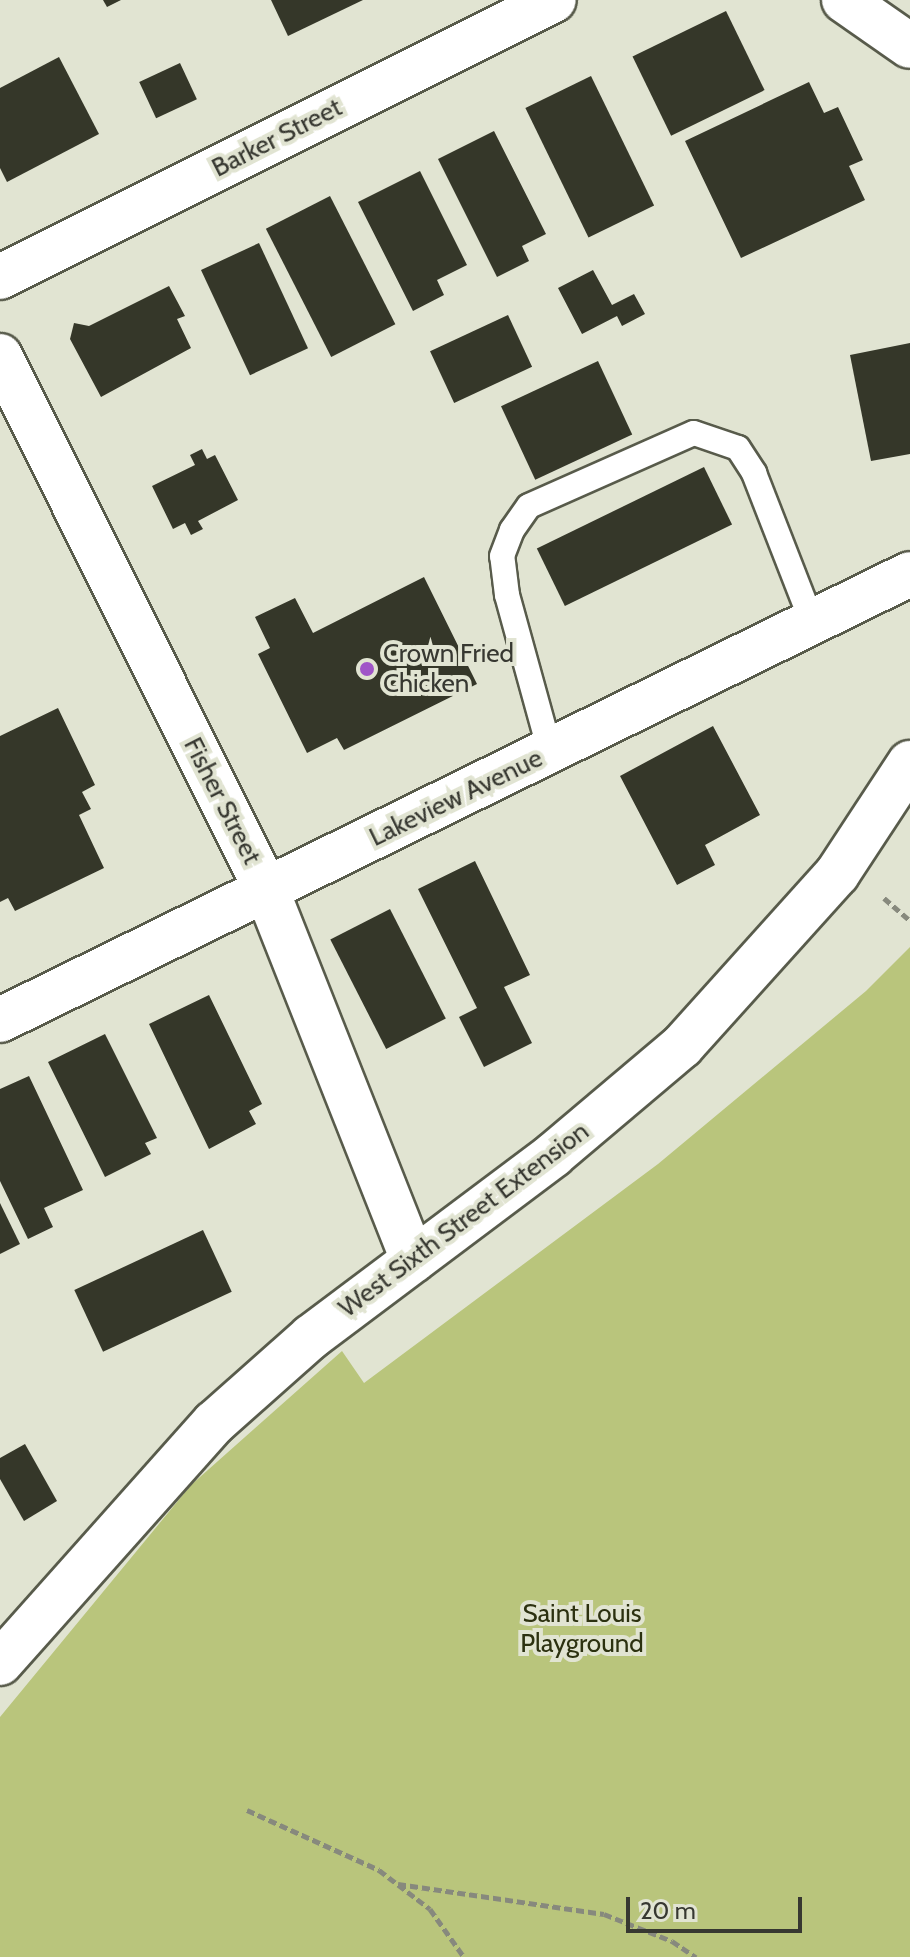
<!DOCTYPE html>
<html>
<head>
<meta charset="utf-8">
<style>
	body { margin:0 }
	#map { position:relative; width:910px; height:1957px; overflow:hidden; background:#e1e4d2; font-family:Cabin,sans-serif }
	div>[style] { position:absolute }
	.green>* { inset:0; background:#b9c57c }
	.building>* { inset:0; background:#353729; transform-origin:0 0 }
	.path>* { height:5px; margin-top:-2.5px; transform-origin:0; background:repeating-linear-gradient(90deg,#87897d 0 8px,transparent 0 12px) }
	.roads { filter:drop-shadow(2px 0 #585b4b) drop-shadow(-2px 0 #585b4b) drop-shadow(0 2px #585b4b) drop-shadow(0 -2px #585b4b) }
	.service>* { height:24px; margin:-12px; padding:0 12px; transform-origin:12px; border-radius:12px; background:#fff }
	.minor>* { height:44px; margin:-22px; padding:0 22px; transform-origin:22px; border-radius:22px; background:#fff }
	.tertiary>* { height:44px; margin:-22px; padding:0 22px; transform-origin:22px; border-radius:22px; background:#fff }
	.secondary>* { height:44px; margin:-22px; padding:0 22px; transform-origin:22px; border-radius:22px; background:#fff }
	.dots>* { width:22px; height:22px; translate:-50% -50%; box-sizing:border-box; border:4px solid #e1e4d2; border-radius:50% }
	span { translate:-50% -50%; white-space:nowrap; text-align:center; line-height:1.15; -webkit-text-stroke:8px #e1e4d2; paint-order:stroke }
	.street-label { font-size:26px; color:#373831 }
	.poi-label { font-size:26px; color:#373831 }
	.left { translate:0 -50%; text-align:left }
	.park-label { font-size:26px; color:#2c3110 }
	.scale { position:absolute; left:626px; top:1897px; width:176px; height:36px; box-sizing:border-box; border:4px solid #373831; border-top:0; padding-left:10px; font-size:24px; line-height:28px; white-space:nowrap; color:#373831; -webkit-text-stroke:6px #e1e4d2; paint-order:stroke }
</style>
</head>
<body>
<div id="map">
	<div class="green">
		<div style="clip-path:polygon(910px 947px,910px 1957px,0 1957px,0 1717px,191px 1485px,342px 1351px,364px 1383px,658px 1164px,866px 991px)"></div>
	</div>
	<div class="building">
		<div style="clip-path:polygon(103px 0,121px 0,107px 7px)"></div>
		<div style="clip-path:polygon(271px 0,363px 0,288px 36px)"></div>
		<div style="left:726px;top:11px;width:88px;height:104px;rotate:64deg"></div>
		<div style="clip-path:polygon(59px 57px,99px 134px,7px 182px,0 168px,0 88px)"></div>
		<div style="left:180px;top:63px;width:40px;height:45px;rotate:65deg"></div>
		<div style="left:591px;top:76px;width:144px;height:73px;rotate:64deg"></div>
		<div style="clip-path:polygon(809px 82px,824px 113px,838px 107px,863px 160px,849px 166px,865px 200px,741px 258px,685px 141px)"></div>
		<div style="clip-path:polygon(494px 131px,546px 234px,522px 246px,529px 261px,497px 277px,438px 159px)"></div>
		<div style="clip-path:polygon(420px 171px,467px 265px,437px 280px,444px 295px,413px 311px,358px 202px)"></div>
		<div style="left:330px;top:196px;width:144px;height:72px;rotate:63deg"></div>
		<div style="left:259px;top:243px;width:116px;height:64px;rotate:65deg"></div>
		<div style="clip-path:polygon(593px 270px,612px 305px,634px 294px,645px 314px,622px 326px,617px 316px,582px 334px,558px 288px)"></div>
		<div style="clip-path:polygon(169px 286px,185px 316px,177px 319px,191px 348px,101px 397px,70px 339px,74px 323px,89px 326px)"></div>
		<div style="left:508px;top:315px;width:57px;height:86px;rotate:65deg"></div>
		<div style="clip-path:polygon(910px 343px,910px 454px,871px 461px,850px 355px)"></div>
		<div style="left:598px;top:361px;width:81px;height:107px;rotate:65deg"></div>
		<div style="clip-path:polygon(202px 449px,207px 459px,215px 455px,238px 500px,198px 521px,203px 529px,191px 535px,185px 523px,173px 529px,152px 486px,195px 465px,190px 455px)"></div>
		<div style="left:704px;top:467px;width:64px;height:186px;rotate:64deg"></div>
		<div style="clip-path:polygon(424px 577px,477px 684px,344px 750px,337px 738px,307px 753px,258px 654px,270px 648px,255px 617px,295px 598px,313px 633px)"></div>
		<div style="clip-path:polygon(58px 708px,95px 785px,82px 792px,91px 809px,79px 815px,104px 868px,15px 911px,8px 898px,0 902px,0 736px)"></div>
		<div style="clip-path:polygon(713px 726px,760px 815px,705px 845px,715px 865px,677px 885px,620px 776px)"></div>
		<div style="clip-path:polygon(475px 861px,530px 975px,504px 987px,532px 1043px,484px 1067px,459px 1017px,477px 1008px,418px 889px)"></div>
		<div style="left:390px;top:909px;width:123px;height:67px;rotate:63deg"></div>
		<div style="clip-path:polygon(209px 995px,262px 1104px,249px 1111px,256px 1124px,209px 1149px,149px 1024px)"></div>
		<div style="clip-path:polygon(105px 1034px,157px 1138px,145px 1143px,151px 1154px,105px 1177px,48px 1062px)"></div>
		<div style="clip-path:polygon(29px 1076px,83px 1190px,44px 1208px,53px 1227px,28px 1239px,0 1181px,0 1089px)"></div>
		<div style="clip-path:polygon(0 1203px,20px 1244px,0 1254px)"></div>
		<div style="left:203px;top:1230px;width:68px;height:142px;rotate:65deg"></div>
		<div style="clip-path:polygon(25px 1444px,57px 1501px,24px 1521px,0 1479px,0 1458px)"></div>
	</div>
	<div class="path">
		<div style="left:884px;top:898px;width:35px;rotate:41deg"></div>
		<div style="left:247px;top:1810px;width:145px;rotate:24.4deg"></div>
		<div style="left:379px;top:1870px;width:64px;rotate:37.4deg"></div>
		<div style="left:430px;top:1909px;width:59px;rotate:54.7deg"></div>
		<div style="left:398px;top:1884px;width:208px;rotate:8.3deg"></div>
		<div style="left:604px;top:1914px;width:73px;rotate:21.7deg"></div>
		<div style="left:672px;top:1941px;width:29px;rotate:34deg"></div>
	</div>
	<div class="roads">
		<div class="service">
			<div style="left:550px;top:751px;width:162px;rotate:-105.4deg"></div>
			<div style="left:507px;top:595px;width:39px;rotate:-97deg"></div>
			<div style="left:502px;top:556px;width:28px;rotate:-69deg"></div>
			<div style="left:512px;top:530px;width:29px;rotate:-55deg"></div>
			<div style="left:529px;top:506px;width:180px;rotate:-23.9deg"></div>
			<div style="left:694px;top:433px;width:46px;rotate:18.8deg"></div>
			<div style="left:738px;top:448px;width:30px;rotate:57deg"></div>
			<div style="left:754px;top:473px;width:160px;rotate:68.7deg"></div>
		</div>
		<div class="minor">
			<div style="left:844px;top:0;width:80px;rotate:34.9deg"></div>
			<div style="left:0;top:277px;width:619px;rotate:-26.57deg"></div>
			<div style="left:267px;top:891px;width:397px;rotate:68.4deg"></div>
			<div style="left:0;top:1663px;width:322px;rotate:-48.3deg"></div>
			<div style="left:214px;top:1423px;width:130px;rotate:-41.6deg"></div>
			<div style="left:311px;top:1337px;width:303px;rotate:-36.9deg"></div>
			<div style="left:553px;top:1155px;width:169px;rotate:-40.2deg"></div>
			<div style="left:682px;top:1046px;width:232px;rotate:-48deg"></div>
			<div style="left:837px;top:874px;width:133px;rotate:-56.7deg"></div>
		</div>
		<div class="tertiary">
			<div style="left:0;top:356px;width:598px;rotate:63.48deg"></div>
		</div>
		<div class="secondary">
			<div style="left:0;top:1020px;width:1013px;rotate:-26.11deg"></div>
		</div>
	</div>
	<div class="dots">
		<div style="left:367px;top:669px;background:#a055c8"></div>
	</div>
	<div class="street-label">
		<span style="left:277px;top:138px;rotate:-27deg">Barker Street</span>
		<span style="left:456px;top:798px;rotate:-26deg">Lakeview Avenue</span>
		<span style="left:222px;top:801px;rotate:63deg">Fisher Street</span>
		<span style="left:464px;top:1220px;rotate:-37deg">West Sixth Street Extension</span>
	</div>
	<div class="poi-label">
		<span class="left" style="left:383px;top:669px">Crown Fried<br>Chicken</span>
	</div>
	<div class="park-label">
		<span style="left:582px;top:1629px">Saint Louis<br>Playground</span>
	</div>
	<div class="scale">20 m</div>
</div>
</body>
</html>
